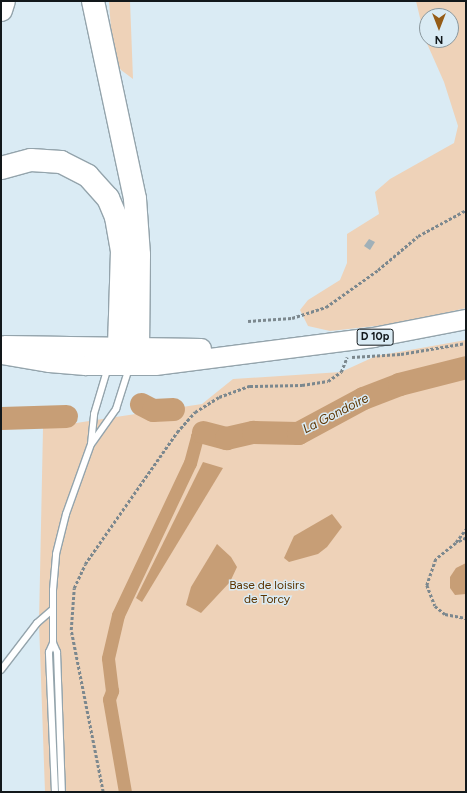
<!DOCTYPE html>
<html>
<head>
<meta charset="utf-8">
<style>
	body { margin:0 }
	#map { position:relative; width:467px; height:793px; overflow:hidden; background:#daebf4; font-family:Figtree,sans-serif }
	div>[style] { position:absolute }
	.green>* { inset:0; background:#eed2b8 }
	.water>* { inset:0; background:#c79e76 }
	.canal>* { height:13px; margin:-6.5px; padding:0 6.5px; transform-origin:6.5px; border-radius:6.5px; background:#c79e76 }
	.river>* { height:23px; margin:-11.5px; padding:0 11.5px; transform-origin:11.5px; border-radius:11.5px; background:#c79e76 }
	.building>* { inset:0; background:#a0b0b8 }
	.path>* { height:2.5px; margin-top:-1.25px; transform-origin:0; background:repeating-linear-gradient(90deg,#7c888e 0 3px,transparent 0 5px) }
	.roads { filter:drop-shadow(1px 0 #94a4ac) drop-shadow(-1px 0 #94a4ac) drop-shadow(0 1px #94a4ac) drop-shadow(0 -1px #94a4ac) }
	.lane>* { height:6px; margin:-3px; padding:0 3px; transform-origin:3px; border-radius:3px; background:#fff }
	.primary>* { height:19px; margin:-9.5px; padding:0 9.5px; transform-origin:9.5px; border-radius:9.5px; background:#fff }
	.highway>* { height:22px; margin:-11px; padding:0 11px; transform-origin:11px; border-radius:11px; background:#fff }
	span { translate:-50% -50%; white-space:nowrap; text-align:center; line-height:1.15; -webkit-text-stroke:3px #daebf4; paint-order:stroke }
	.shield-label span { padding:1px 3px; background:#daebf4; border:1px solid; border-radius:3px; -webkit-text-stroke-width:0 }
	.shield-label { font-size:11px; color:#12181b; font-weight:700 }
	.park-label { font-size:12px; color:#5c3400 }
	.water-label { font-size:13px; color:#5e3603; font-style:italic }
	.frame { position:absolute; inset:0; border:2px solid #12181b; pointer-events:none }
	.north { position:absolute; left:419px; top:8px; width:40px; height:40px; box-sizing:border-box; background:#daebf4; border:1px solid #8a979d; border-radius:50%; rotate:180deg; font-size:11px; font-weight:700; line-height:16px; text-align:center; color:#12181b }
	.north::after { content:''; display:block; margin:auto; width:14px; height:18px; background:#955c17; clip-path:polygon(50% 0,100% 100%,50% 72%,0 100%) }
</style>
</head>
<body>
<div id="map">
	<div class="green">
		<div style="clip-path:polygon(109px 1px,130px 1px,133px 79px,121px 70px,113px 58px)"></div>
		<div style="clip-path:polygon(evenodd,416px 1px,466px 1px,466px 308px,403px 323px,330px 331px,308px 326px,300px 310px,308px 300px,340px 280px,347px 263px,347px 234px,379px 214px,375px 192px,390px 179px,454px 143px,458px 126px,444px 82px,425px 39px,416px 1px,427px 16px,451px 16px,451px 40px,427px 40px,427px 16px)"></div>
		<div style="clip-path:polygon(466px 340px,466px 792px,45px 792px,39px 623px,43px 428px,202px 404px,233px 379px,341px 372px,376px 356px)"></div>
	</div>
	<div class="water">
		<div style="clip-path:polygon(203px 462px,223px 468px,142px 602px,136px 598px)"></div>
		<div style="clip-path:polygon(332px 514px,342px 527px,327px 547px,318px 554px,289px 562px,284px 558px,294px 536px)"></div>
		<div style="clip-path:polygon(217px 544px,231px 557px,237px 567px,230px 582px,201px 613px,186px 605px,191px 587px)"></div>
		<div style="clip-path:polygon(466px 563px,466px 594px,455px 595px,450px 588px,450px 577px,456px 568px)"></div>
	</div>
	<div class="canal">
		<div style="left:125px;top:792px;width:94px;rotate:-99.8deg"></div>
		<div style="left:109px;top:699px;width:9px;rotate:-69deg"></div>
		<div style="left:112px;top:691px;width:33px;rotate:-97deg"></div>
		<div style="left:108px;top:658px;width:44px;rotate:-76.9deg"></div>
		<div style="left:118px;top:615px;width:168px;rotate:-64.7deg"></div>
		<div style="left:190px;top:463px;width:28px;rotate:-75deg"></div>
		<div style="left:197px;top:436px;width:7px;rotate:-34deg"></div>
	</div>
	<div class="river">
		<div style="left:141px;top:404px;width:13px;rotate:27deg"></div>
		<div style="left:153px;top:410px;width:20px;rotate:-3deg"></div>
		<div style="left:1px;top:418px;width:65px;rotate:-1.8deg"></div>
		<div style="left:203px;top:432px;width:24px;rotate:15deg"></div>
		<div style="left:226px;top:438px;width:28px;rotate:-13deg"></div>
		<div style="left:253px;top:432px;width:45px;rotate:1.3deg"></div>
		<div style="left:298px;top:433px;width:74px;rotate:-28.3deg"></div>
		<div style="left:363px;top:398px;width:39px;rotate:-21deg"></div>
		<div style="left:399px;top:384px;width:69px;rotate:-14.2deg"></div>
	</div>
	<div class="building">
		<div style="clip-path:polygon(369px 239px,375px 242px,370px 250px,364px 246px)"></div>
	</div>
	<div class="path">
		<div style="left:248px;top:321px;width:44px;rotate:-3.9deg"></div>
		<div style="left:292px;top:318px;width:36px;rotate:-18deg"></div>
		<div style="left:326px;top:307px;width:64px;rotate:-35.4deg"></div>
		<div style="left:378px;top:270px;width:52px;rotate:-40.4deg"></div>
		<div style="left:418px;top:236px;width:55px;rotate:-28.4deg"></div>
		<div style="left:352px;top:357px;width:49px;rotate:-3.5deg"></div>
		<div style="left:401px;top:354px;width:66px;rotate:-9.6deg"></div>
		<div style="left:466px;top:538px;width:11px;rotate:153deg"></div>
		<div style="left:456px;top:543px;width:26px;rotate:141deg"></div>
		<div style="left:436px;top:559px;width:28px;rotate:109deg"></div>
		<div style="left:427px;top:585px;width:22px;rotate:69deg"></div>
		<div style="left:435px;top:606px;width:13px;rotate:39deg"></div>
		<div style="left:445px;top:614px;width:21px;rotate:11deg"></div>
		<div style="left:456px;top:542px;width:16px;rotate:-52deg"></div>
		<div style="left:103px;top:792px;width:165px;rotate:-101.2deg"></div>
		<div style="left:71px;top:630px;width:42px;rotate:-85.9deg"></div>
		<div style="left:74px;top:588px;width:26px;rotate:-65deg"></div>
		<div style="left:85px;top:564px;width:161px;rotate:-55.1deg"></div>
		<div style="left:177px;top:432px;width:27px;rotate:-48deg"></div>
		<div style="left:195px;top:412px;width:28px;rotate:-32deg"></div>
		<div style="left:219px;top:397px;width:33px;rotate:-20deg"></div>
		<div style="left:250px;top:386px;width:52px;rotate:-1.1deg"></div>
		<div style="left:302px;top:385px;width:26px;rotate:-9deg"></div>
		<div style="left:328px;top:381px;width:16px;rotate:-35deg"></div>
		<div style="left:341px;top:372px;width:16px;rotate:-68deg"></div>
	</div>
	<div class="roads">
		<div class="lane">
			<div style="left:92px;top:443px;width:42px;rotate:-54.8deg"></div>
			<div style="left:116px;top:409px;width:43px;rotate:-72.4deg"></div>
			<div style="left:53px;top:643px;width:10px;rotate:66deg"></div>
			<div style="left:57px;top:652px;width:140px;rotate:88deg"></div>
			<div style="left:1px;top:670px;width:59px;rotate:-52.5deg"></div>
			<div style="left:37px;top:623px;width:21px;rotate:-41deg"></div>
			<div style="left:55px;top:792px;width:140px;rotate:-92.5deg"></div>
			<div style="left:49px;top:652px;width:10px;rotate:-66deg"></div>
			<div style="left:53px;top:643px;width:53px;rotate:-90deg"></div>
			<div style="left:53px;top:590px;width:36px;rotate:-85deg"></div>
			<div style="left:56px;top:554px;width:41px;rotate:-76deg"></div>
			<div style="left:66px;top:514px;width:74px;rotate:-70.3deg"></div>
			<div style="left:91px;top:444px;width:30px;rotate:-84deg"></div>
			<div style="left:94px;top:414px;width:49px;rotate:-73.4deg"></div>
		</div>
		<div class="primary">
			<div style="left:4px;top:345px;width:197px;rotate:0.9deg"></div>
			<div style="left:1px;top:354px;width:49px;rotate:9.5deg"></div>
			<div style="left:49px;top:362px;width:36px;rotate:5deg"></div>
			<div style="left:85px;top:365px;width:70px"></div>
			<div style="left:155px;top:365px;width:220px;rotate:-7.3deg"></div>
			<div style="left:373px;top:337px;width:95px;rotate:-11deg"></div>
		</div>
		<div class="highway">
			<div style="left:93px;top:1px;width:202px;rotate:78deg"></div>
			<div style="left:135px;top:199px;width:56px;rotate:85.9deg"></div>
			<div style="left:139px;top:255px;width:94px;rotate:90.6deg"></div>
			<div style="left:1px;top:10px;width:9px;rotate:-72deg"></div>
			<div style="left:1px;top:168px;width:31px;rotate:-15deg"></div>
			<div style="left:31px;top:160px;width:30px;rotate:4deg"></div>
			<div style="left:61px;top:162px;width:30px;rotate:27deg"></div>
			<div style="left:88px;top:176px;width:30px;rotate:48deg"></div>
			<div style="left:108px;top:198px;width:21px;rotate:67deg"></div>
			<div style="left:116px;top:217px;width:35px;rotate:80deg"></div>
			<div style="left:122px;top:251px;width:98px;rotate:91.8deg"></div>
		</div>
	</div>
	<div class="shield-label">
		<span style="left:375px;top:337px">D 10p</span>
	</div>
	<div class="park-label">
		<span style="left:267px;top:593px">Base de loisirs<br>de Torcy</span>
	</div>
	<div class="water-label">
		<span style="left:336px;top:414px;rotate:-27deg">La Gondoire</span>
	</div>
	<div class="frame"></div>
	<div class="north">N</div>
</div>
</body>
</html>
